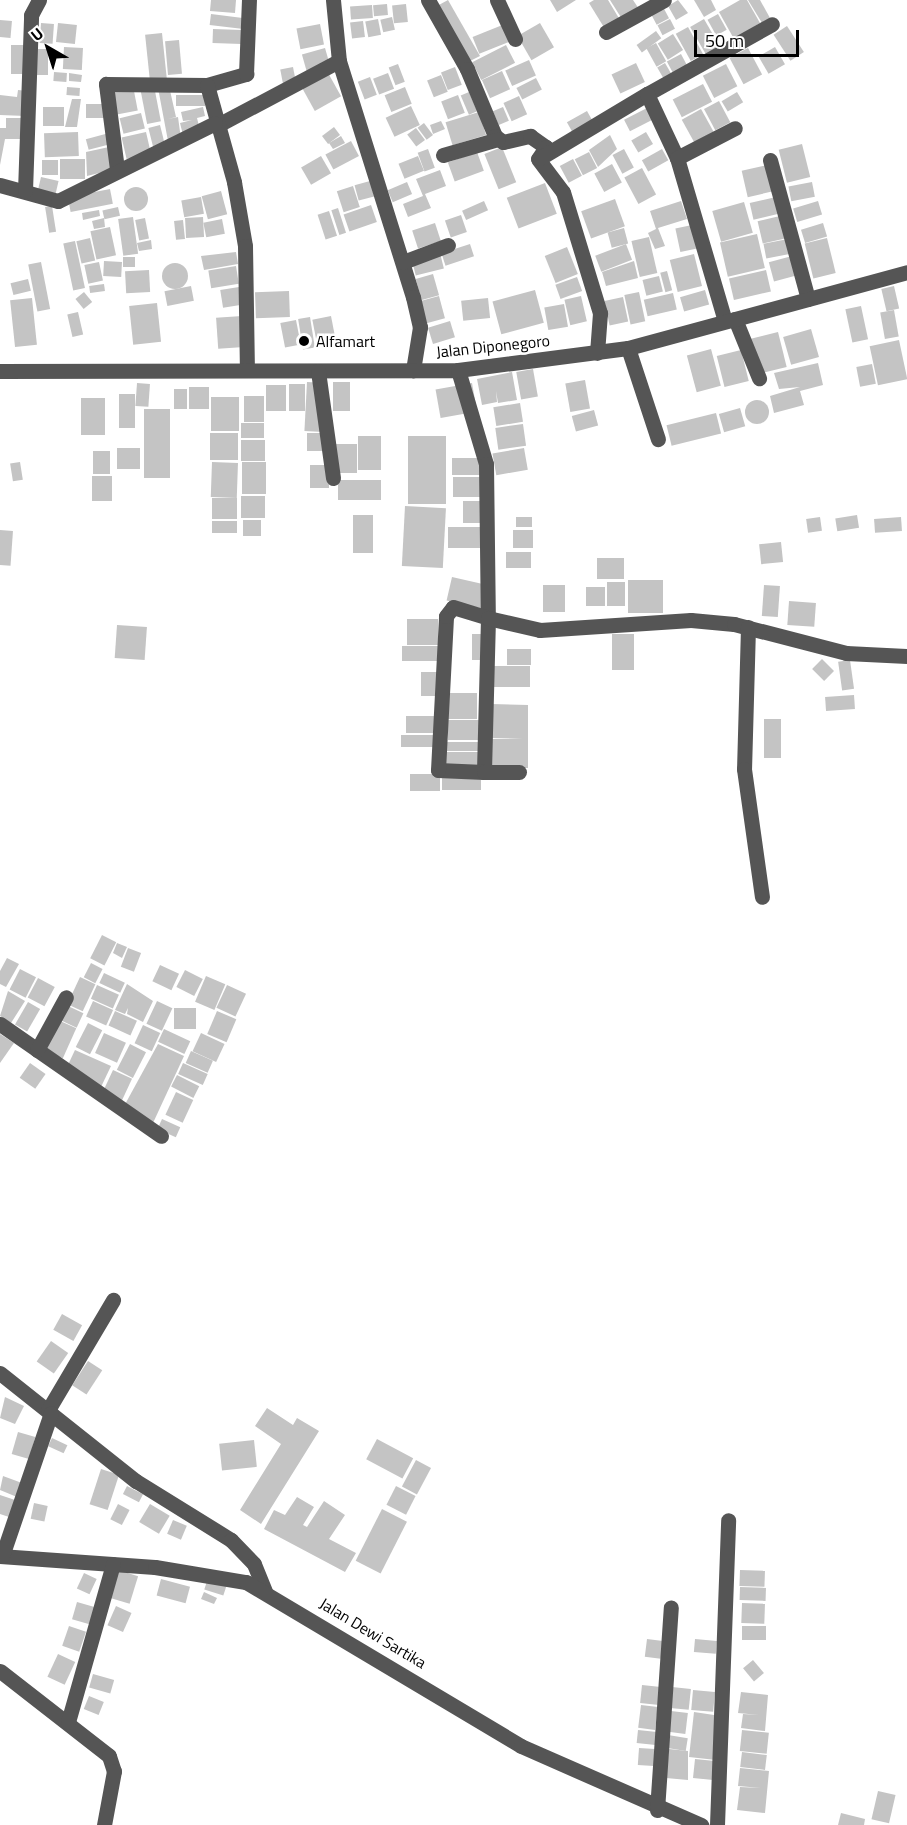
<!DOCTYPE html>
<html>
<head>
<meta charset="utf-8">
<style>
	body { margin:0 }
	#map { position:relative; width:907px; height:1825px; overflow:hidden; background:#fff; font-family:"Titillium Web",sans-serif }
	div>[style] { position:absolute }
	.building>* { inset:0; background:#c4c4c4; transform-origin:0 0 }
	.round { border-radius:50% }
	.minor>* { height:15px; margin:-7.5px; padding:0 7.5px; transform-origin:7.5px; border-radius:7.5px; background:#555 }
	.dots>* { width:16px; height:16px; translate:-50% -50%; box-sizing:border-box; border:3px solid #fff; border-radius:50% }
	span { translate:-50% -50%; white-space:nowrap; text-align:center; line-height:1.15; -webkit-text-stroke:5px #fff; paint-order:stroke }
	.poi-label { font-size:16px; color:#000 }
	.left { translate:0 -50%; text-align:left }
	.street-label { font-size:16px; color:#000 }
	.north { position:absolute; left:18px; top:18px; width:60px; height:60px; -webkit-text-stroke:4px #fff; paint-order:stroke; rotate:321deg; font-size:16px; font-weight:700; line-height:24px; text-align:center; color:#000 }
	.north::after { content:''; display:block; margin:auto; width:21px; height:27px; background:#000; clip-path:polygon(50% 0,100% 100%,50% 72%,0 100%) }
	.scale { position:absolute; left:694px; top:30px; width:105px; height:27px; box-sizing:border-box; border:3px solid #000; border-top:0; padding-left:8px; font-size:18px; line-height:21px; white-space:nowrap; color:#000; -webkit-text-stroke:4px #fff; paint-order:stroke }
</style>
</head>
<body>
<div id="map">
	<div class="building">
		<div style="clip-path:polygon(211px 0,236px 0,235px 13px,210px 11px)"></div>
		<div style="clip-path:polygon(448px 0,480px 56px,466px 63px,437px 6px)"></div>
		<div style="clip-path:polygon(550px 0,576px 0,557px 12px)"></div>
		<div style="clip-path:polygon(594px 0,608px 0,620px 20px,605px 29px,589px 3px)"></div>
		<div style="clip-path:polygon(610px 0,633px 0,639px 9px,622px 19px)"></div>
		<div style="clip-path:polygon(678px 0,688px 13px,676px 20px,668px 6px)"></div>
		<div style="clip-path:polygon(694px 0,711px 0,716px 10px,704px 17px)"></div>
		<div style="clip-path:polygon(740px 0,747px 0,760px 23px,734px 39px,719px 12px)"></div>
		<div style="clip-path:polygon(748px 0,760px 0,770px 18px,762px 23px)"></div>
		<div style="left:387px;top:4px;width:11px;height:14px;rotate:85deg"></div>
		<div style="left:406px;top:4px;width:18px;height:14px;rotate:84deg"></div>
		<div style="left:372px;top:5px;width:13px;height:22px;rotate:86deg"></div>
		<div style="left:662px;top:5px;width:15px;height:14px;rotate:62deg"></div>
		<div style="left:211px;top:14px;width:34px;height:11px;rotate:7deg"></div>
		<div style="left:718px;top:14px;width:18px;height:12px;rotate:61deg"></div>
		<div style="left:392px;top:17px;width:13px;height:12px;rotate:77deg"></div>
		<div style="left:378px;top:19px;width:16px;height:13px;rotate:79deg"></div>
		<div style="left:670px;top:19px;width:11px;height:14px;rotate:63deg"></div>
		<div style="left:704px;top:19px;width:34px;height:16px;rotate:60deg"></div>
		<div style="left:0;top:20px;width:12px;height:17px;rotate:5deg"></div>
		<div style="left:363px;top:21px;width:16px;height:13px;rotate:83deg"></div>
		<div style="left:41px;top:23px;width:13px;height:20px;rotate:4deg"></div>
		<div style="left:58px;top:23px;width:19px;height:19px;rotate:6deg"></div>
		<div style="left:540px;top:23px;width:28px;height:26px;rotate:60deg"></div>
		<div style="left:320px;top:24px;width:21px;height:24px;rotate:79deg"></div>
		<div style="left:505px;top:24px;width:18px;height:35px;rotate:68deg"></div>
		<div style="left:787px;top:26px;width:31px;height:16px;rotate:57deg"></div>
		<div style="left:688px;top:27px;width:31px;height:14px;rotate:61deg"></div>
		<div style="left:213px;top:29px;width:29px;height:14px;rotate:2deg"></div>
		<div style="left:656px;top:31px;width:9px;height:24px;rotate:54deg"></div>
		<div style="left:162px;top:33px;width:48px;height:17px;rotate:84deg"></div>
		<div style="left:673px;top:34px;width:19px;height:18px;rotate:58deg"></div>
		<div style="left:179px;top:40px;width:34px;height:14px;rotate:85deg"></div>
		<div style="left:656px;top:43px;width:21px;height:11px;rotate:61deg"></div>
		<div style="left:11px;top:45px;width:17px;height:29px"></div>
		<div style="left:506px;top:45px;width:20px;height:38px;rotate:63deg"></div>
		<div style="left:64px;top:47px;width:19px;height:22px;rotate:3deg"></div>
		<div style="left:775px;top:47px;width:20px;height:19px;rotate:60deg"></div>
		<div style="left:325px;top:48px;width:18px;height:24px;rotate:74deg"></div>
		<div style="left:748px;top:48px;width:30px;height:21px;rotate:62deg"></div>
		<div style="left:48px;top:49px;width:26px;height:18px;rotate:90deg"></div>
		<div style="left:681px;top:54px;width:15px;height:16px;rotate:62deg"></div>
		<div style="left:529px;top:60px;width:17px;height:26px;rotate:66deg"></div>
		<div style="left:636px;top:63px;width:21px;height:27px;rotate:65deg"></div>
		<div style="left:665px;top:63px;width:16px;height:9px;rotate:60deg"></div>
		<div style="left:398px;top:64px;width:19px;height:10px;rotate:69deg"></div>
		<div style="left:726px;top:64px;width:25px;height:26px;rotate:63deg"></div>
		<div style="left:293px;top:67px;width:16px;height:13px;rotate:79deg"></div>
		<div style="left:455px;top:67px;width:19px;height:15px;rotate:69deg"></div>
		<div style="left:327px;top:71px;width:29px;height:30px;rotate:61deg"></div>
		<div style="left:502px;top:71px;width:20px;height:22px;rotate:66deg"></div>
		<div style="left:54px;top:72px;width:13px;height:9px;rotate:4deg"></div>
		<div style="clip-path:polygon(69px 73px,82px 75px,81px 82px,69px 81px)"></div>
		<div style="left:388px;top:73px;width:17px;height:16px;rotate:69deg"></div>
		<div style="left:441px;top:75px;width:18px;height:15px;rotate:68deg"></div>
		<div style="left:370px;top:77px;width:19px;height:13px;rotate:69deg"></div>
		<div style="left:536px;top:78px;width:13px;height:22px;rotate:63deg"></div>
		<div style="left:703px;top:84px;width:20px;height:34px;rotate:63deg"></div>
		<div style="left:133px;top:86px;width:25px;height:24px;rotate:79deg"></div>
		<div style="left:154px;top:86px;width:36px;height:14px;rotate:79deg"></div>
		<div style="clip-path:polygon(169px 86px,176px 117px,168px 119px,178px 117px,181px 139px,168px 141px,158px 88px)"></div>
		<div style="left:67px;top:87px;width:13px;height:8px;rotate:4deg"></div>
		<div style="left:405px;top:87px;width:18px;height:22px;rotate:68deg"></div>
		<div style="clip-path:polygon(18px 90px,28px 91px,26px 116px,0 115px,0 95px,17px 97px)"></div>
		<div style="left:469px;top:92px;width:21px;height:9px;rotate:67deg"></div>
		<div style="left:737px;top:92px;width:12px;height:18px;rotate:59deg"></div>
		<div style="left:176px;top:95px;width:29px;height:11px"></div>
		<div style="left:458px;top:95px;width:19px;height:18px;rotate:69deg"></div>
		<div style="left:519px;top:96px;width:20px;height:17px;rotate:66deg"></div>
		<div style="clip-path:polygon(72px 99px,81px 99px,77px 127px,65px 127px)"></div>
		<div style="left:719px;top:101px;width:24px;height:17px;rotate:62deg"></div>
		<div style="left:86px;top:104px;width:18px;height:14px"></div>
		<div style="left:411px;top:106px;width:21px;height:28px;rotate:65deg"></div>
		<div style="left:43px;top:107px;width:21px;height:19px"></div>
		<div style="clip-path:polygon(203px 107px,205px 116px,197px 118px,200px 130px,183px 135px,180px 123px,192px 120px,183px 121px,181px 112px)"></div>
		<div style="left:503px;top:107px;width:15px;height:11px;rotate:67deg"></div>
		<div style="left:649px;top:107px;width:13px;height:28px;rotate:63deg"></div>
		<div style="left:701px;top:109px;width:26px;height:22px;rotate:61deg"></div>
		<div style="left:587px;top:111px;width:13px;height:23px;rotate:61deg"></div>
		<div style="left:479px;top:112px;width:24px;height:35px;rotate:73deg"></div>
		<div style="left:141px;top:113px;width:16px;height:22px;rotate:76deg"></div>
		<div style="clip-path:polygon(6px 118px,25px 118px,25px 139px,5px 139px,0 165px,0 128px,6px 128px)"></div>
		<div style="clip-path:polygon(441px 121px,445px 129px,433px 134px,430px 125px)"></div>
		<div style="left:424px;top:123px;width:15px;height:8px;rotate:53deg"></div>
		<div style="left:160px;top:125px;width:21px;height:12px;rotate:76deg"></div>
		<div style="left:334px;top:127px;width:10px;height:15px;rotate:53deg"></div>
		<div style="left:416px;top:128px;width:15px;height:11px;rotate:53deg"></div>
		<div style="left:78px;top:132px;width:24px;height:34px;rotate:88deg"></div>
		<div style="left:146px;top:132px;width:22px;height:25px;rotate:77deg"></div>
		<div style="left:646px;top:132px;width:14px;height:17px;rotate:60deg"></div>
		<div style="left:109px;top:133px;width:11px;height:24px;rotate:75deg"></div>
		<div style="clip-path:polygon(610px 135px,617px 149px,598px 167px,589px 150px)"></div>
		<div style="clip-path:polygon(341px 136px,345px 143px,333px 149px,329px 143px)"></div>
		<div style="left:351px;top:141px;width:17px;height:29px;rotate:62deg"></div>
		<div style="left:802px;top:144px;width:34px;height:24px;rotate:76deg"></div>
		<div style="clip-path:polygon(109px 147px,111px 170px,87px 176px,86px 152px)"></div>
		<div style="left:502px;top:147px;width:38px;height:19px;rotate:68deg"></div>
		<div style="left:428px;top:149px;width:20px;height:11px;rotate:70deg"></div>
		<div style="left:624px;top:149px;width:21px;height:13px;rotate:62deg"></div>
		<div style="left:662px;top:149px;width:13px;height:23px;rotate:61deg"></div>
		<div style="left:477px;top:152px;width:20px;height:31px;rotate:70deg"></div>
		<div style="left:589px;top:152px;width:18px;height:16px;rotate:63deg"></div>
		<div style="left:321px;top:156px;width:20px;height:23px;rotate:60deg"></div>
		<div style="left:418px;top:156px;width:16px;height:21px;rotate:68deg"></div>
		<div style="left:85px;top:159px;width:20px;height:25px;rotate:90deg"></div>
		<div style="left:573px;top:159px;width:19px;height:15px;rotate:62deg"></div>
		<div style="left:42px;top:160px;width:16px;height:15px"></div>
		<div style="left:612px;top:164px;width:21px;height:20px;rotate:62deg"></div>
		<div style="left:767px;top:165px;width:27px;height:26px;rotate:77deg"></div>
		<div style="left:642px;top:168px;width:30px;height:20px;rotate:62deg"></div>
		<div style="clip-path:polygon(440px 170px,446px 186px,425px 194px,431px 208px,408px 217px,403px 204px,423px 196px,416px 179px)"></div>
		<div style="left:41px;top:177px;width:18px;height:16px;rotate:13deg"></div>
		<div style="left:370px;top:181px;width:16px;height:16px;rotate:75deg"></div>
		<div style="left:407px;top:182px;width:13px;height:21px;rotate:67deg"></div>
		<div style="left:812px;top:182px;width:15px;height:24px;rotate:79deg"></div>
		<div style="left:545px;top:183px;width:33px;height:41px;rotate:69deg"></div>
		<div style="left:353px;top:186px;width:22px;height:17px;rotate:72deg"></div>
		<div class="round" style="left:124px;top:187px;width:24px;height:24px"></div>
		<div style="left:110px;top:189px;width:15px;height:43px;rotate:79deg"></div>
		<div style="left:221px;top:191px;width:24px;height:20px;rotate:75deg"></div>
		<div style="left:201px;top:197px;width:17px;height:20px;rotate:80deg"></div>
		<div style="left:776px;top:197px;width:17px;height:27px;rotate:77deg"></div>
		<div style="left:615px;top:199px;width:29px;height:36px;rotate:70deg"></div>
		<div style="left:484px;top:201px;width:10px;height:24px;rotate:66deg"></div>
		<div style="clip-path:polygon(681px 201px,687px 219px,658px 228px,665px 246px,655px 249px,648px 233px,656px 229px,650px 211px)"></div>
		<div style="left:818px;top:201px;width:14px;height:26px;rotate:73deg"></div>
		<div style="left:744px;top:202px;width:32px;height:33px;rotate:74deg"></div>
		<div style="left:371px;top:205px;width:18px;height:29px;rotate:71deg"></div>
		<div style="left:52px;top:206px;width:26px;height:7px;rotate:81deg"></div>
		<div style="left:118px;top:207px;width:9px;height:16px;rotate:77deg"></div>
		<div style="left:338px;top:208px;width:26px;height:7px;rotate:72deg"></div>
		<div style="clip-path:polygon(99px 210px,100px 216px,83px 220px,82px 213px)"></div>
		<div style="left:329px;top:211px;width:26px;height:12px;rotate:72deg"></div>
		<div style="left:461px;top:215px;width:18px;height:17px;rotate:71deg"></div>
		<div style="left:780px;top:216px;width:23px;height:23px;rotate:77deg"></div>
		<div style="left:133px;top:217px;width:37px;height:15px;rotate:82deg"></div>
		<div style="left:203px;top:217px;width:20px;height:18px;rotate:87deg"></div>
		<div style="clip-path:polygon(104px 218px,105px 227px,94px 229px,92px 221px)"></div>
		<div style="left:145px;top:218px;width:21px;height:10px;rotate:79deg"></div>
		<div style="left:222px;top:219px;width:15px;height:19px;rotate:79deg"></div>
		<div style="left:183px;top:220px;width:19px;height:9px;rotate:84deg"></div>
		<div style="left:435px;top:223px;width:19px;height:24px;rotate:72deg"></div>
		<div style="left:823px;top:223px;width:14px;height:23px;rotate:73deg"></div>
		<div style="left:692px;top:225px;width:24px;height:17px;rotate:78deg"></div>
		<div style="left:110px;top:227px;width:29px;height:20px;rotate:78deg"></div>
		<div style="left:624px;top:228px;width:16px;height:17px;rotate:75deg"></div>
		<div style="left:757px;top:234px;width:35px;height:38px;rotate:77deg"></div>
		<div style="left:649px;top:237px;width:37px;height:18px;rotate:77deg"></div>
		<div style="left:90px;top:238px;width:23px;height:14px;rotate:77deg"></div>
		<div style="left:827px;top:238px;width:36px;height:23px;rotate:76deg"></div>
		<div style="left:788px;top:239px;width:15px;height:25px;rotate:79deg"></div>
		<div style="clip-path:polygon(151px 240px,152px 249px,139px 251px,137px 243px)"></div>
		<div style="left:75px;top:241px;width:48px;height:12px;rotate:78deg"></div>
		<div style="left:470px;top:244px;width:13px;height:30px;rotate:72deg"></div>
		<div style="left:626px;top:244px;width:17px;height:33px;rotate:69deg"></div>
		<div style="left:567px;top:247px;width:29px;height:24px;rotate:68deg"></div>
		<div style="clip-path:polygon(236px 252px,238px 264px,204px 270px,201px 256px)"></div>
		<div style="left:440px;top:253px;width:16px;height:29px;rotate:76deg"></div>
		<div style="left:694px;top:254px;width:33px;height:25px;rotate:76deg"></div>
		<div style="left:792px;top:256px;width:20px;height:24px;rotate:75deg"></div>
		<div style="left:135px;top:257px;width:10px;height:12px;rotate:90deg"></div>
		<div style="left:104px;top:261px;width:18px;height:15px;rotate:3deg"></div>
		<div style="clip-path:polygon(634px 261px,638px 278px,606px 286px,602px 272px)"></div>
		<div style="left:41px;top:262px;width:48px;height:13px;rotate:79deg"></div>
		<div style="left:99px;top:262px;width:19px;height:15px;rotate:78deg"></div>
		<div class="round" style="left:162px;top:263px;width:26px;height:26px"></div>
		<div style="left:236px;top:266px;width:18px;height:28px;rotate:81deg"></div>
		<div style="left:149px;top:270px;width:22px;height:24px;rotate:87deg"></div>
		<div style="left:766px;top:270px;width:22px;height:38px;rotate:77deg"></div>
		<div style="left:667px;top:271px;width:20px;height:7px;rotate:75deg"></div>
		<div style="left:433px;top:274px;width:22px;height:18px;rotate:74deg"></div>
		<div style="left:659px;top:276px;width:16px;height:17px;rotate:76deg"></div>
		<div style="left:577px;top:277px;width:15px;height:23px;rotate:70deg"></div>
		<div style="left:28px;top:279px;width:12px;height:18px;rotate:76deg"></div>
		<div style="left:104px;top:284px;width:7px;height:15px;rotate:82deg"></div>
		<div style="left:191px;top:286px;width:15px;height:27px;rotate:79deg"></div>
		<div style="left:894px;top:286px;width:23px;height:13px;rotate:77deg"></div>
		<div style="left:239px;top:287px;width:18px;height:19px;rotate:81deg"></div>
		<div style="left:535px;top:290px;width:34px;height:44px;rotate:75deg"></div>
		<div style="left:705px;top:290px;width:15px;height:26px;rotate:74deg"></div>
		<div style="left:289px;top:291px;width:26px;height:34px;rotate:88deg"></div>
		<div style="left:84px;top:292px;width:13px;height:11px;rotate:51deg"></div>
		<div style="left:639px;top:292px;width:30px;height:15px;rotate:78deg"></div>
		<div style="left:673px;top:293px;width:17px;height:30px;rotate:77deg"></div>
		<div style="left:439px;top:296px;width:23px;height:19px;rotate:75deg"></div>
		<div style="left:581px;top:296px;width:26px;height:17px;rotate:77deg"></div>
		<div style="left:623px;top:297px;width:25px;height:19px;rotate:78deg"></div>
		<div style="left:32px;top:298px;width:47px;height:22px;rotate:84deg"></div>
		<div style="left:488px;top:298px;width:20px;height:27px;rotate:84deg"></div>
		<div style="left:157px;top:303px;width:39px;height:28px;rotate:84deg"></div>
		<div style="left:564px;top:304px;width:23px;height:20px;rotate:80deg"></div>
		<div style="left:861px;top:306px;width:34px;height:16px;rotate:78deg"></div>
		<div style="left:894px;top:310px;width:27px;height:14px;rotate:80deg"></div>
		<div style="left:78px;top:312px;width:23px;height:11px;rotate:77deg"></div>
		<div style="left:242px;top:316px;width:31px;height:26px;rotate:86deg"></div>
		<div style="left:331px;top:316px;width:26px;height:19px;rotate:79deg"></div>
		<div style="left:310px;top:317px;width:31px;height:12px;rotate:81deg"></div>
		<div style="left:296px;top:320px;width:25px;height:16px;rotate:79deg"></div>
		<div style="left:450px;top:321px;width:17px;height:23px;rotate:73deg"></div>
		<div style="left:811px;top:329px;width:29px;height:29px;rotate:74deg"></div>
		<div style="left:778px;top:332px;width:36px;height:30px;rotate:76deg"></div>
		<div style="left:899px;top:340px;width:40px;height:30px;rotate:78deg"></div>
		<div style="left:711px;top:349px;width:38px;height:25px;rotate:75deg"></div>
		<div style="left:741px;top:350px;width:32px;height:25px;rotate:76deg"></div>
		<div style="clip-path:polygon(818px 363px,823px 385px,800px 391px,804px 405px,774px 413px,770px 396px,800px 387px,779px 389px,774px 373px)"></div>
		<div style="left:872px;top:364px;width:20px;height:16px;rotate:79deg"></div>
		<div style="left:533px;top:369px;width:28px;height:17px;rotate:80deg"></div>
		<div style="clip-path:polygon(512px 372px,517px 400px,498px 403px,496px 391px,497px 402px,482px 405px,477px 379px)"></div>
		<div style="left:585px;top:380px;width:29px;height:20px;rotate:80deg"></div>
		<div style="left:307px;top:382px;width:19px;height:49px;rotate:3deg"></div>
		<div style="left:333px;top:382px;width:17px;height:29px"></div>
		<div style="left:137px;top:383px;width:13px;height:23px;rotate:4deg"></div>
		<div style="left:472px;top:383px;width:29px;height:37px;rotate:80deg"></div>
		<div style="left:289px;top:384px;width:16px;height:27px"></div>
		<div style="left:266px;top:385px;width:20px;height:26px"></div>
		<div style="left:189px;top:387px;width:20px;height:22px"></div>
		<div style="left:174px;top:389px;width:13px;height:20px"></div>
		<div style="left:119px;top:394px;width:16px;height:34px"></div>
		<div style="left:244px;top:396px;width:20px;height:26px"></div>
		<div style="left:211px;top:397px;width:28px;height:34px"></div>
		<div style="left:81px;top:398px;width:24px;height:37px"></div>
		<div class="round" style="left:745px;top:400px;width:24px;height:24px"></div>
		<div style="left:520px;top:403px;width:19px;height:27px;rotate:81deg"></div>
		<div style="left:740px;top:408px;width:19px;height:22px;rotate:74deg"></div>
		<div style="left:144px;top:409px;width:26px;height:69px"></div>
		<div style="left:594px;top:410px;width:16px;height:23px;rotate:75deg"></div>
		<div style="left:716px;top:413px;width:21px;height:51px;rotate:76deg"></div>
		<div style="left:241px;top:423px;width:23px;height:15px"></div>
		<div style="left:523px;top:424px;width:22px;height:28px;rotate:82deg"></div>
		<div style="left:210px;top:433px;width:28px;height:27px"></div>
		<div style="left:307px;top:433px;width:19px;height:18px"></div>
		<div style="left:358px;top:436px;width:23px;height:34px"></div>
		<div style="left:408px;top:436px;width:38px;height:68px"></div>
		<div style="left:241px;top:440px;width:24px;height:21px"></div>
		<div style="left:334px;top:444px;width:23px;height:29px"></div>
		<div style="left:117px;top:448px;width:23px;height:21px"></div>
		<div style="left:524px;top:448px;width:22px;height:32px;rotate:80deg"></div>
		<div style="left:93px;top:451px;width:17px;height:23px"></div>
		<div style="left:452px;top:458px;width:31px;height:17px"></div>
		<div style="left:20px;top:462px;width:18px;height:10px;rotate:81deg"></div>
		<div style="left:212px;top:462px;width:26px;height:35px;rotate:2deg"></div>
		<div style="left:242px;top:462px;width:24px;height:32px"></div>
		<div style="left:310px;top:465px;width:19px;height:23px"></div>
		<div style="left:92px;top:476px;width:20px;height:25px"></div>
		<div style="left:453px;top:477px;width:30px;height:20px"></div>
		<div style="left:381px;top:480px;width:20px;height:43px;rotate:90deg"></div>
		<div style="left:241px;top:496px;width:24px;height:22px"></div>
		<div style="left:212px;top:498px;width:25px;height:21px"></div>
		<div style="left:463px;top:501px;width:22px;height:22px"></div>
		<div style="left:405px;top:506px;width:41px;height:60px;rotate:3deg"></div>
		<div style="left:353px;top:515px;width:20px;height:38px"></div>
		<div style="left:857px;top:515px;width:13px;height:22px;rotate:81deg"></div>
		<div style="left:516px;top:517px;width:16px;height:10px"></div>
		<div style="left:820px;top:517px;width:14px;height:14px;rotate:82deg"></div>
		<div style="left:901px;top:517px;width:14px;height:27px;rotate:86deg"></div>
		<div style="left:243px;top:520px;width:18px;height:16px"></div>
		<div style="left:212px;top:521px;width:25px;height:12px"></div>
		<div style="left:448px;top:527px;width:34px;height:21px"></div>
		<div style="left:0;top:530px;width:13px;height:35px;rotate:4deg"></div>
		<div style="left:513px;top:530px;width:20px;height:18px"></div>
		<div style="left:781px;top:542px;width:20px;height:22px;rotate:84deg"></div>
		<div style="left:506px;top:552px;width:25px;height:16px"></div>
		<div style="left:597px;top:558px;width:27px;height:21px"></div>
		<div style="left:452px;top:577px;width:36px;height:24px;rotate:13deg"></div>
		<div style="left:628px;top:580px;width:35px;height:33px"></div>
		<div style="left:607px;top:582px;width:18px;height:24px"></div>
		<div style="left:543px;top:585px;width:22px;height:27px"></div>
		<div style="left:764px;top:585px;width:16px;height:31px;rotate:4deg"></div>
		<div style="left:586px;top:587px;width:19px;height:19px"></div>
		<div style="left:789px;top:601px;width:27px;height:24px;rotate:4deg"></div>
		<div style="left:407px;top:619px;width:31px;height:26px"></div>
		<div style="left:117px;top:625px;width:30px;height:33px;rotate:4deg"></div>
		<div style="left:472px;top:634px;width:14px;height:26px"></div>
		<div style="left:612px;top:634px;width:22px;height:36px"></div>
		<div style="left:438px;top:646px;width:15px;height:36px;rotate:90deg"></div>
		<div style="left:507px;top:649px;width:24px;height:16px"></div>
		<div style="left:822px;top:659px;width:17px;height:14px;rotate:45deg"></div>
		<div style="left:850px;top:660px;width:29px;height:12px;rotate:82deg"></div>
		<div style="left:492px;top:666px;width:38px;height:21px"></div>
		<div style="left:421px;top:672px;width:19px;height:24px"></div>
		<div style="left:448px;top:693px;width:29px;height:26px"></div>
		<div style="left:854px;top:695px;width:14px;height:29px;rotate:86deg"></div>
		<div style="clip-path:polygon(491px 704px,528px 705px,528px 768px,491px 768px,491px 739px,523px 738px,491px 738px)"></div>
		<div style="left:406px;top:716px;width:32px;height:17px"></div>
		<div style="left:764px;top:719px;width:17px;height:39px"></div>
		<div style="left:448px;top:720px;width:33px;height:20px"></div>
		<div style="left:401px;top:735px;width:35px;height:12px"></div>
		<div style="left:446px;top:742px;width:34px;height:9px"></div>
		<div style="left:445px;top:752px;width:37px;height:17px"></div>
		<div style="left:442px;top:773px;width:39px;height:17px"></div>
		<div style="left:410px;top:774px;width:30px;height:17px"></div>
		<div style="left:102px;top:935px;width:16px;height:26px;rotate:27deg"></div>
		<div style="clip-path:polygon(117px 943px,127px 947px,122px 958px,113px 953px)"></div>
		<div style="left:128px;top:948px;width:14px;height:20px;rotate:21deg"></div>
		<div style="clip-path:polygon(7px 958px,19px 964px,6px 987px,0 984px,0 971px)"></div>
		<div style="left:91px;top:963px;width:13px;height:16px;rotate:27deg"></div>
		<div style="left:160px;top:965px;width:21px;height:18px;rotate:25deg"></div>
		<div style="left:20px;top:969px;width:18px;height:23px;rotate:27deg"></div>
		<div style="left:185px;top:970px;width:20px;height:19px;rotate:27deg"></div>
		<div style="left:104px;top:973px;width:23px;height:11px;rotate:25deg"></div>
		<div style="left:206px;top:976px;width:21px;height:28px;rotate:23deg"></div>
		<div style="left:80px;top:977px;width:17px;height:30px;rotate:25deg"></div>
		<div style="left:38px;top:978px;width:19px;height:22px;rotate:28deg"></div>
		<div style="clip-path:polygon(127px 984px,153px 1001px,143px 1022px,127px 1014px,128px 1008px,125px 1014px,115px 1010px)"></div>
		<div style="left:97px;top:985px;width:24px;height:15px;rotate:24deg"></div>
		<div style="left:227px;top:985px;width:21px;height:25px;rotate:25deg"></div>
		<div style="clip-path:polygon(8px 991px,25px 1001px,11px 1023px,0 1016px)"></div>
		<div style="left:93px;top:1001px;width:22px;height:17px;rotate:24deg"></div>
		<div style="left:157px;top:1001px;width:17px;height:25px;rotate:25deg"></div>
		<div style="left:28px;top:1002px;width:14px;height:26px;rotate:30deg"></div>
		<div style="left:68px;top:1006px;width:17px;height:16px;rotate:25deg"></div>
		<div style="left:174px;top:1008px;width:22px;height:21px"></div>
		<div style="left:115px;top:1011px;width:24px;height:16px;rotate:24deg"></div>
		<div style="left:217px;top:1011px;width:21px;height:25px;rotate:23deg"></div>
		<div style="left:58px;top:1020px;width:20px;height:33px;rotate:24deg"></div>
		<div style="left:88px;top:1023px;width:16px;height:27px;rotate:27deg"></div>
		<div style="left:143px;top:1025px;width:19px;height:20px;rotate:25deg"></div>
		<div style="left:164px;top:1029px;width:29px;height:14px;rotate:25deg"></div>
		<div style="left:104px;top:1033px;width:24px;height:22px;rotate:24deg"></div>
		<div style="left:201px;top:1033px;width:26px;height:20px;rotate:25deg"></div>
		<div style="clip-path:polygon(0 1034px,14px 1043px,0 1063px)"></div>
		<div style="left:130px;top:1044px;width:18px;height:29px;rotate:27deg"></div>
		<div style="clip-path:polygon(158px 1044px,184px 1056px,153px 1123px,123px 1108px)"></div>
		<div style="clip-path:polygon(75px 1050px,111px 1066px,101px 1087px,67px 1067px)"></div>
		<div style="left:191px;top:1051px;width:24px;height:13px;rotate:24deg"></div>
		<div style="left:30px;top:1063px;width:19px;height:18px;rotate:35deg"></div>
		<div style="left:183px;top:1063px;width:27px;height:12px;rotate:24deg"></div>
		<div style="left:113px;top:1070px;width:21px;height:25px;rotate:25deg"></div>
		<div style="left:177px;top:1075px;width:25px;height:13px;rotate:27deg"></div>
		<div style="left:176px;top:1092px;width:19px;height:25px;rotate:25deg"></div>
		<div style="left:162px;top:1119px;width:20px;height:11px;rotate:24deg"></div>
		<div style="left:62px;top:1314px;width:23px;height:18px;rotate:29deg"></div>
		<div style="left:51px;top:1341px;width:21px;height:25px;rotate:35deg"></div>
		<div style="left:88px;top:1361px;width:17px;height:29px;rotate:33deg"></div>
		<div style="clip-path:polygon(5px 1397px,24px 1406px,15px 1424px,0 1418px)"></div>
		<div style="clip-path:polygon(267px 1408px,293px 1425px,297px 1418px,319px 1431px,261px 1524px,240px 1510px,281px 1444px,255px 1426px)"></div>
		<div style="left:18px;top:1432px;width:18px;height:23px;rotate:16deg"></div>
		<div style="left:52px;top:1438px;width:17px;height:9px;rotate:25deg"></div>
		<div style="left:377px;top:1439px;width:41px;height:23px;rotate:28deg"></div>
		<div style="left:254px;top:1440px;width:27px;height:35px;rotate:84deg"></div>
		<div style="left:416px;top:1460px;width:17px;height:30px;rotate:28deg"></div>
		<div style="left:101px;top:1469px;width:19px;height:37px;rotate:18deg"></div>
		<div style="clip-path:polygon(3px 1476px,22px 1483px,17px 1497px,0 1490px)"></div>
		<div style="left:127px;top:1486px;width:18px;height:9px;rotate:27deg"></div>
		<div style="left:396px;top:1486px;width:22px;height:21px;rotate:27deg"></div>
		<div style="clip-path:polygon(0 1495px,15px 1500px,9px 1517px,0 1514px)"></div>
		<div style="clip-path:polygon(297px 1497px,314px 1507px,303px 1525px,307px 1527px,324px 1501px,345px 1515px,329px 1539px,356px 1553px,345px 1572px,264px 1529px,274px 1510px,285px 1515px)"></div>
		<div style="left:34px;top:1503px;width:14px;height:16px;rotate:12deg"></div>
		<div style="left:118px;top:1504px;width:13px;height:17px;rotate:27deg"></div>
		<div style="left:150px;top:1504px;width:23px;height:21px;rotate:31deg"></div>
		<div style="left:382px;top:1509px;width:28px;height:58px;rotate:27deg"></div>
		<div style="left:173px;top:1520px;width:15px;height:15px;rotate:23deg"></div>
		<div style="left:118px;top:1570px;width:21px;height:29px;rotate:17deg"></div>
		<div style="left:740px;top:1570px;width:25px;height:16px;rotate:2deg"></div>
		<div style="left:84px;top:1573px;width:14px;height:17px;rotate:25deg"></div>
		<div style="left:208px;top:1578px;width:20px;height:12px;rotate:18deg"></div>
		<div style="left:161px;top:1579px;width:30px;height:17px;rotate:15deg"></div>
		<div style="left:740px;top:1587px;width:26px;height:13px;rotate:2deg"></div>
		<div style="clip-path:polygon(204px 1592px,217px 1598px,214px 1604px,201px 1599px)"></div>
		<div style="left:77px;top:1602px;width:19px;height:18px;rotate:16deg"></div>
		<div style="left:742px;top:1603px;width:23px;height:20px;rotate:2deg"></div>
		<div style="left:116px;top:1606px;width:17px;height:21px;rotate:24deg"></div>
		<div style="left:69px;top:1626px;width:18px;height:21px;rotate:19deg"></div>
		<div style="left:742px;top:1626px;width:24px;height:14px"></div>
		<div style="left:647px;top:1639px;width:16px;height:18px;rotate:7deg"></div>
		<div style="left:695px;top:1639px;width:22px;height:13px;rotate:5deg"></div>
		<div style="left:58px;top:1654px;width:19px;height:25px;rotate:25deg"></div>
		<div style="left:753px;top:1660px;width:17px;height:13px;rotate:50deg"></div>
		<div style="left:93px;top:1674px;width:22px;height:14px;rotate:16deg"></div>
		<div style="left:642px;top:1685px;width:19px;height:18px;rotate:6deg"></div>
		<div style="left:672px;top:1687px;width:19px;height:21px;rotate:6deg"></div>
		<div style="left:693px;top:1690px;width:22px;height:20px;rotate:5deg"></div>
		<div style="clip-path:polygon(741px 1692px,768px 1695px,765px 1731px,741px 1728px,743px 1714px,759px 1715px,738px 1713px)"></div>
		<div style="left:89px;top:1696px;width:16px;height:14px;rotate:22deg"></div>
		<div style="left:641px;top:1705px;width:17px;height:23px;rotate:7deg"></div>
		<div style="left:671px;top:1711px;width:17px;height:21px;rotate:7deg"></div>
		<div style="clip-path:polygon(694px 1712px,714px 1715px,716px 1760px,689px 1757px)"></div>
		<div style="left:638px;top:1730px;width:19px;height:13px;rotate:6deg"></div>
		<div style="left:742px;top:1730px;width:27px;height:21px;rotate:6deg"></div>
		<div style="left:668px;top:1735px;width:20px;height:13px;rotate:9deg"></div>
		<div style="left:639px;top:1748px;width:16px;height:17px;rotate:4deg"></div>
		<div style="clip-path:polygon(669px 1749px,688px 1751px,688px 1780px,666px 1778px)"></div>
		<div style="left:742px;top:1752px;width:25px;height:15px;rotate:7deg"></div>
		<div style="left:695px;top:1759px;width:20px;height:19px;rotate:6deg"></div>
		<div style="clip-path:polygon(740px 1768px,769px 1771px,765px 1813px,737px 1810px,740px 1787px,761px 1788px,738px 1786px)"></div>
		<div style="left:878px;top:1791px;width:18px;height:29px;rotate:13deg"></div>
		<div style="clip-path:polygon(841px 1813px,865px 1819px,864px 1825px,838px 1825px)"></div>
	</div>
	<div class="minor">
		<div style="left:333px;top:0;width:61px;rotate:84.4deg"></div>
		<div style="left:339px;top:61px;width:247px;rotate:72.6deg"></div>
		<div style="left:413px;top:297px;width:31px;rotate:77deg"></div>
		<div style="left:420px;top:327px;width:44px;rotate:99.2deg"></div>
		<div style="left:428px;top:0;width:79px;rotate:60.5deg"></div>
		<div style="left:467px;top:69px;width:73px;rotate:67.3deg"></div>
		<div style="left:495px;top:136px;width:10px;rotate:37deg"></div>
		<div style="left:503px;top:142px;width:28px;rotate:-13deg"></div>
		<div style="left:530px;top:136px;width:19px;rotate:35deg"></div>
		<div style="left:546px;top:147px;width:14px;rotate:124deg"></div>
		<div style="left:538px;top:159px;width:41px;rotate:52.9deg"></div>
		<div style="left:563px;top:192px;width:127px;rotate:73deg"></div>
		<div style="left:600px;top:313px;width:40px;rotate:94.3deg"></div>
		<div style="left:497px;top:0;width:43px;rotate:65.2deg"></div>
		<div style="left:606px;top:32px;width:66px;rotate:-28.9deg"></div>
		<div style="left:207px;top:85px;width:41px;rotate:-15.8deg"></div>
		<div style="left:246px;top:74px;width:74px;rotate:-87.7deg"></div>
		<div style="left:647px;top:94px;width:143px;rotate:-29.2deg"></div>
		<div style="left:216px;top:126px;width:139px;rotate:-27.9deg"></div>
		<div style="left:443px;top:155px;width:57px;rotate:-16.2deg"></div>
		<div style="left:540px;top:158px;width:125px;rotate:-30.9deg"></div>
		<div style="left:647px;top:94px;width:71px;rotate:64.9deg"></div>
		<div style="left:677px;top:158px;width:170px;rotate:73.6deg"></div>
		<div style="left:677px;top:158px;width:65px;rotate:-27.3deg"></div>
		<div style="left:770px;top:160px;width:144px;rotate:74.7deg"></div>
		<div style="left:117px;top:169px;width:86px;rotate:-97.4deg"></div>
		<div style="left:106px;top:84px;width:101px;rotate:0.6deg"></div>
		<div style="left:207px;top:85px;width:101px;rotate:74.4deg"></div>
		<div style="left:234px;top:182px;width:65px;rotate:80.2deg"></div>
		<div style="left:245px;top:246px;width:124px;rotate:89.1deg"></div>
		<div style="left:0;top:185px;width:60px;rotate:15.4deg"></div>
		<div style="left:58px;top:201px;width:175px;rotate:-26.4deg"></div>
		<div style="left:25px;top:191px;width:176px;rotate:-88deg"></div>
		<div style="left:31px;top:15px;width:17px;rotate:-62deg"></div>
		<div style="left:403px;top:262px;width:48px;rotate:-20.7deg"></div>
		<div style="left:735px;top:319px;width:64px;rotate:67.9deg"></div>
		<div style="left:628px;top:348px;width:96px;rotate:71.8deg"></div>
		<div style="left:458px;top:370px;width:98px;rotate:73.4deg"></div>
		<div style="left:486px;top:464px;width:154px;rotate:89.3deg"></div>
		<div style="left:488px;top:618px;width:154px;rotate:91.5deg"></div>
		<div style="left:484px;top:772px;width:46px;rotate:-177.5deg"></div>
		<div style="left:438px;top:770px;width:154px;rotate:-87deg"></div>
		<div style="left:446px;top:616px;width:11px;rotate:-52deg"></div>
		<div style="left:453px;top:607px;width:37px;rotate:17deg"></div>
		<div style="left:488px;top:618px;width:53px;rotate:13deg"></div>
		<div style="left:540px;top:630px;width:151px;rotate:-3.8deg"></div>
		<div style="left:691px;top:620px;width:43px;rotate:5.3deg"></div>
		<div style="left:734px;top:624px;width:116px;rotate:14.5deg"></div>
		<div style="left:846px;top:653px;width:61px;rotate:2.8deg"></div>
		<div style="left:0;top:371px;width:458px;rotate:-0.1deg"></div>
		<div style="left:458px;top:370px;width:171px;rotate:-7.4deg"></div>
		<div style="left:628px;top:348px;width:289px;rotate:-15.2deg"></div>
		<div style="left:318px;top:371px;width:108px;rotate:82deg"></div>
		<div style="left:748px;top:627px;width:142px;rotate:91.6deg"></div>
		<div style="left:744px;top:769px;width:129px;rotate:82deg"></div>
		<div style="left:484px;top:772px;width:35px"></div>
		<div style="left:0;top:1024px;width:196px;rotate:34.8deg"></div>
		<div style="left:37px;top:1050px;width:60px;rotate:-61.3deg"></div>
		<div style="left:0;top:1373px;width:174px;rotate:38.5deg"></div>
		<div style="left:136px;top:1481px;width:112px;rotate:31.8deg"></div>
		<div style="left:231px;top:1540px;width:33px;rotate:46deg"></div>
		<div style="left:254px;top:1564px;width:29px;rotate:68deg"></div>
		<div style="left:48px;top:1410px;width:128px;rotate:-59.4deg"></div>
		<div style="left:0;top:1556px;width:155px;rotate:4.1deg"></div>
		<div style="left:155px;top:1567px;width:92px;rotate:9.4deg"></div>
		<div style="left:246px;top:1582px;width:320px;rotate:30.8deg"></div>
		<div style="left:521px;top:1746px;width:197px;rotate:23.7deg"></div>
		<div style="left:2px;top:1556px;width:151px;rotate:-71.1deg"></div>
		<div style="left:0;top:1671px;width:138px;rotate:37.9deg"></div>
		<div style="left:109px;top:1756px;width:16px;rotate:72deg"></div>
		<div style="left:114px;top:1771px;width:55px;rotate:100.5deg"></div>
		<div style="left:68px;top:1722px;width:164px;rotate:-74.1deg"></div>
		<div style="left:657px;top:1810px;width:203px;rotate:-86.1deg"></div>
		<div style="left:717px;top:1825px;width:305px;rotate:-87.9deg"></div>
	</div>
	<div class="dots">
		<div style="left:304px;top:341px;background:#000"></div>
	</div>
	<div class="poi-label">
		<span class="left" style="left:316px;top:341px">Alfamart</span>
	</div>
	<div class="street-label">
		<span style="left:493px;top:346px;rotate:-6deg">Jalan Diponegoro</span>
		<span style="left:373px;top:1633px;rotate:31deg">Jalan Dewi Sartika</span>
	</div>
	<div class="north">U</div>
	<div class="scale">50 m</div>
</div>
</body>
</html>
